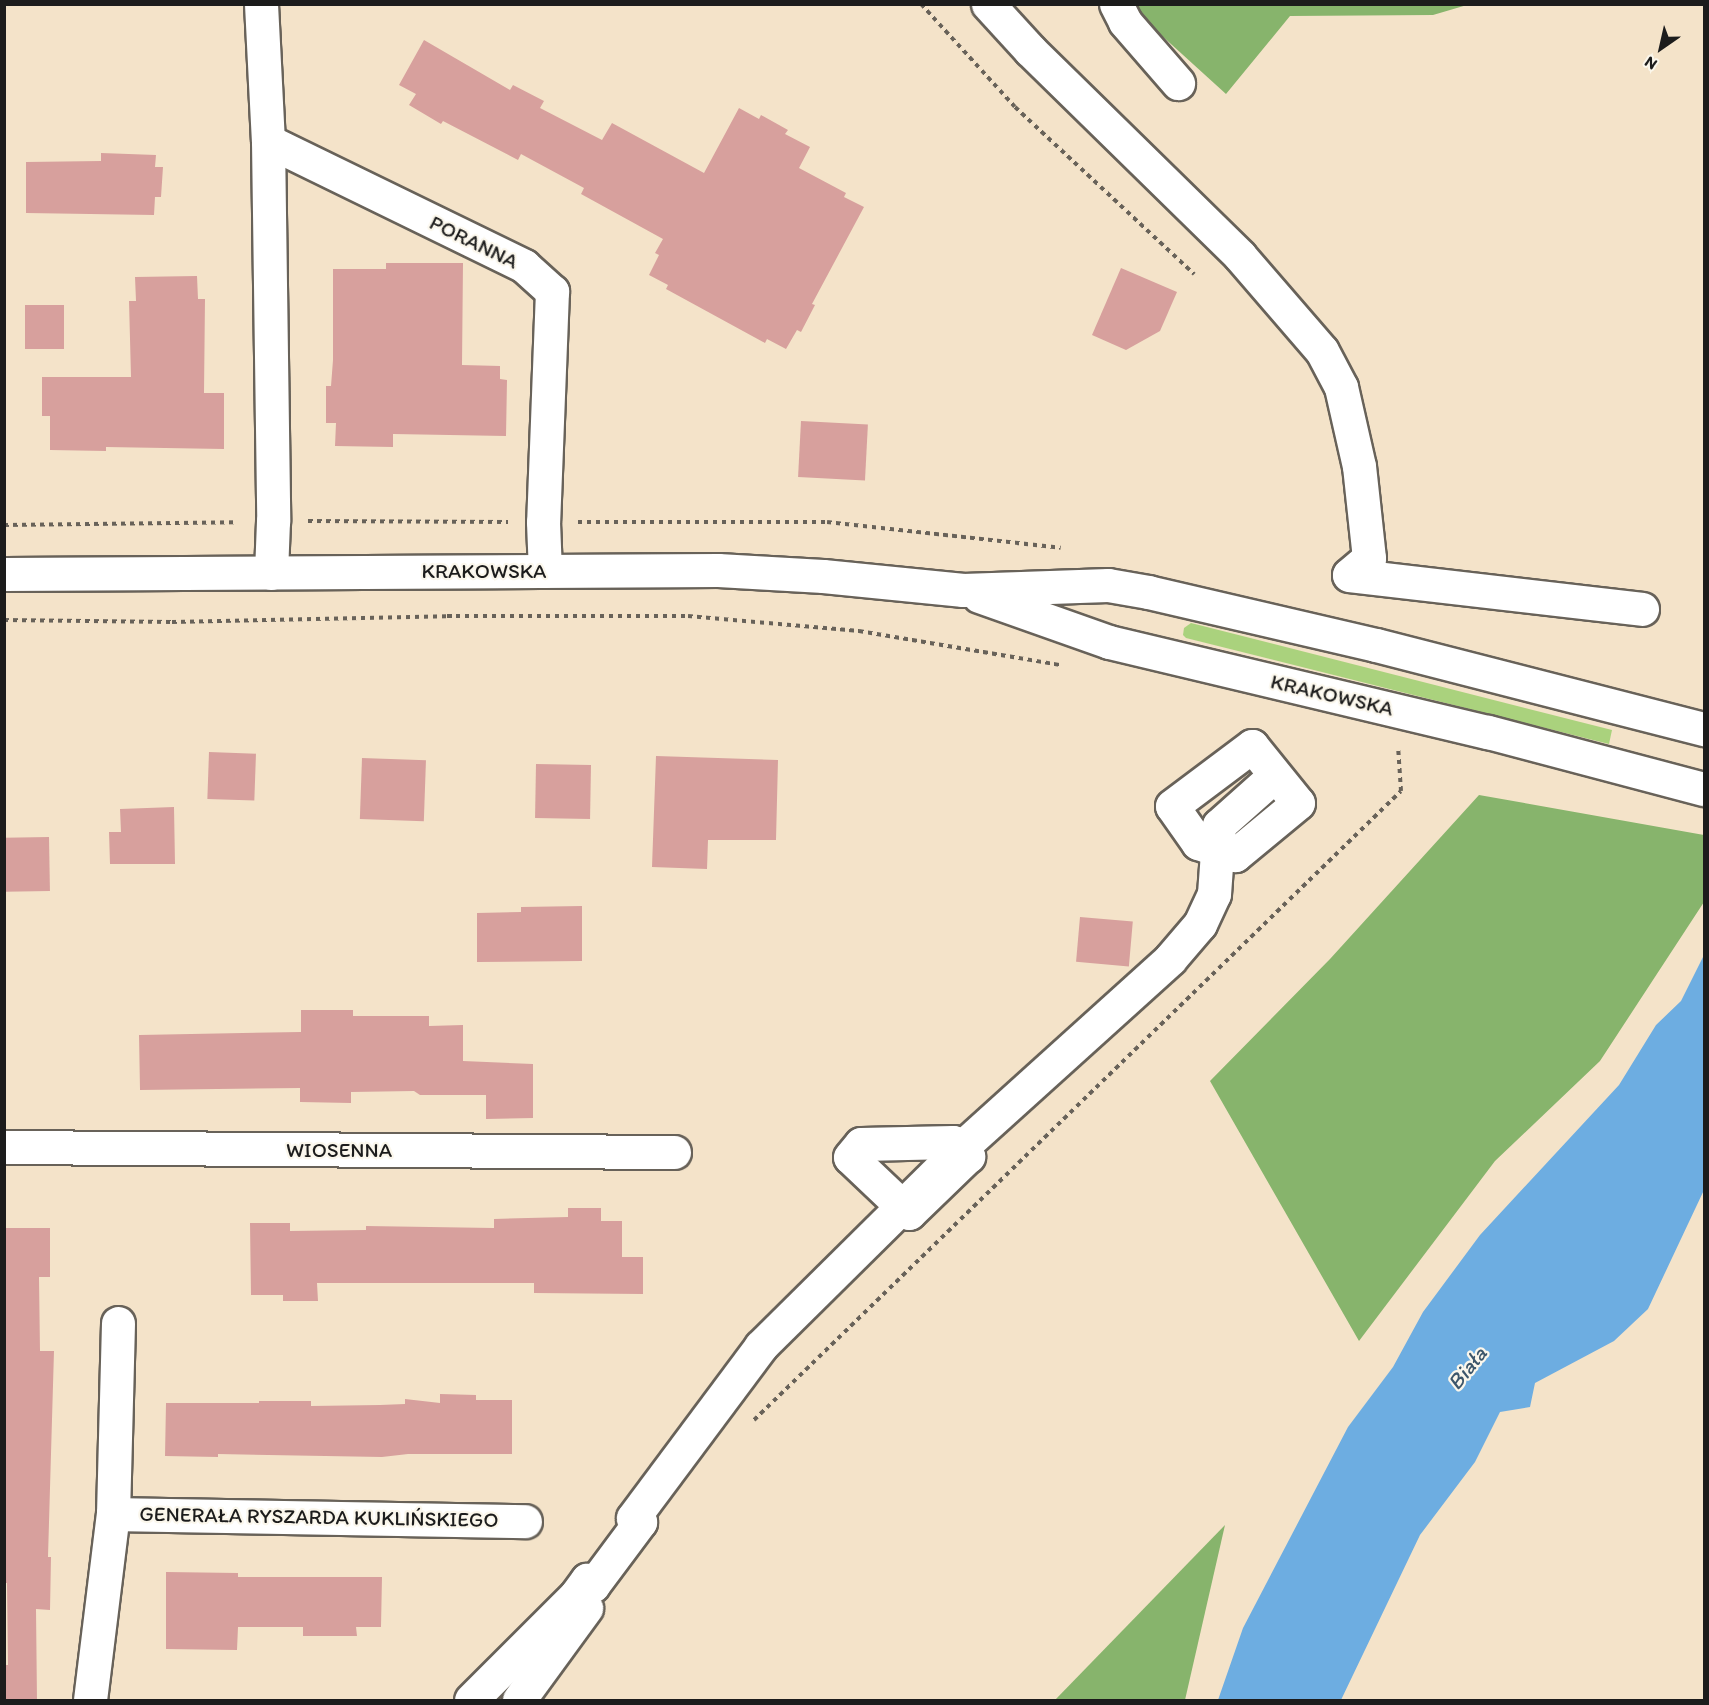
<!DOCTYPE html>
<html>
<head>
<meta charset="utf-8">
<style>
	body { margin:0 }
	#map { position:relative; width:1709px; height:1705px; overflow:hidden; background:#f4e3c9; font-family:Itim,sans-serif }
	div>[style] { position:absolute }
	.green>* { inset:0; background:#aad27d }
	.forest>* { inset:0; background:#87b46c }
	.water>* { inset:0; background:#6dade1 }
	.building>* { inset:0; background:#d7a09d; transform-origin:0 0 }
	.path>* { height:4px; margin-top:-2px; transform-origin:0; background:repeating-linear-gradient(90deg,#686259 0 4.5px,transparent 0 9px) }
	.roads { filter:drop-shadow(2px 0 #686259) drop-shadow(-2px 0 #686259) drop-shadow(0 2px #686259) drop-shadow(0 -2px #686259) }
	.minor>* { height:33px; margin:-16.5px; padding:0 16.5px; transform-origin:16.5px; border-radius:16.5px; background:#fff }
	span { translate:-50% -50%; white-space:nowrap; text-align:center; line-height:1.15; -webkit-text-stroke:4.5px #fbf7ec; paint-order:stroke }
	.street-label { font-size:21px; color:#1c1c1c }
	.water-label { font-size:22px; color:#3c566b; font-style:italic }
	.frame { position:absolute; inset:0; border:6px solid #1c1c1c; pointer-events:none }
	.north { position:absolute; left:1631px; top:18px; width:60px; height:60px; -webkit-text-stroke:4px #fbf7ec; paint-order:stroke; rotate:214deg; font-size:16px; font-weight:700; line-height:24px; text-align:center; color:#1c1c1c }
	.north::after { content:''; display:block; margin:auto; width:21px; height:27px; background:#1c1c1c; clip-path:polygon(50% 0,100% 100%,50% 72%,0 100%) }
</style>
</head>
<body>
<div id="map">
	<div class="green">
		<div style="clip-path:polygon(1191px 623px,1612px 730px,1609px 744px,1186px 638px,1183px 635px,1184px 628px)"></div>
	</div>
	<div class="forest">
		<div style="clip-path:polygon(1128px 5px,1467px 5px,1433px 15px,1290px 16px,1226px 94px)"></div>
		<div style="clip-path:polygon(1479px 795px,1704px 835px,1704px 902px,1600px 1061px,1495px 1161px,1359px 1341px,1210px 1081px,1330px 959px)"></div>
		<div style="clip-path:polygon(1225px 1525px,1185px 1700px,1055px 1700px)"></div>
	</div>
	<div class="water">
		<div style="clip-path:polygon(1704px 955px,1704px 1190px,1648px 1309px,1614px 1341px,1535px 1383px,1530px 1407px,1500px 1412px,1475px 1462px,1420px 1535px,1341px 1700px,1218px 1700px,1243px 1628px,1348px 1427px,1393px 1367px,1423px 1312px,1480px 1235px,1619px 1085px,1656px 1025px,1681px 1001px)"></div>
	</div>
	<div class="building">
		<div style="clip-path:polygon(424px 40px,510px 90px,513px 85px,544px 101px,540px 108px,602px 140px,612px 123px,704px 173px,739px 108px,759px 119px,761px 115px,788px 130px,785px 134px,810px 147px,799px 168px,846px 193px,844px 197px,864px 207px,812px 304px,815px 305px,801px 332px,797px 330px,786px 349px,767px 339px,765px 343px,666px 289px,668px 285px,649px 275px,659px 255px,655px 253px,663px 239px,581px 194px,584px 188px,521px 154px,518px 160px,443px 121px,441px 124px,409px 105px,416px 94px,399px 85px)"></div>
		<div style="clip-path:polygon(101px 153px,156px 155px,155px 167px,163px 167px,161px 197px,155px 197px,154px 215px,26px 213px,26px 162px,101px 161px)"></div>
		<div style="clip-path:polygon(386px 263px,463px 263px,462px 365px,500px 366px,500px 379px,507px 380px,506px 436px,393px 434px,393px 447px,335px 446px,336px 423px,326px 423px,326px 386px,331px 386px,333px 360px,333px 269px,386px 269px)"></div>
		<div style="clip-path:polygon(1121px 268px,1177px 292px,1160px 331px,1126px 350px,1092px 335px)"></div>
		<div style="clip-path:polygon(197px 276px,198px 299px,205px 299px,204px 393px,224px 393px,224px 449px,106px 447px,106px 451px,50px 450px,50px 416px,42px 416px,42px 377px,131px 377px,129px 301px,136px 301px,135px 277px)"></div>
		<div style="left:25px;top:305px;width:39px;height:44px"></div>
		<div style="left:801px;top:421px;width:67px;height:56px;rotate:3deg"></div>
		<div style="left:209px;top:752px;width:47px;height:47px;rotate:2deg"></div>
		<div style="clip-path:polygon(656px 756px,778px 760px,776px 840px,708px 840px,707px 869px,652px 867px)"></div>
		<div style="left:362px;top:758px;width:64px;height:61px;rotate:2deg"></div>
		<div style="left:536px;top:764px;width:55px;height:54px;rotate:1deg"></div>
		<div style="clip-path:polygon(174px 807px,175px 864px,110px 864px,109px 832px,121px 832px,120px 809px)"></div>
		<div style="left:49px;top:837px;width:54px;height:45px;rotate:89deg"></div>
		<div style="clip-path:polygon(582px 906px,582px 961px,477px 962px,477px 913px,521px 912px,521px 907px)"></div>
		<div style="left:1080px;top:917px;width:53px;height:45px;rotate:5deg"></div>
		<div style="clip-path:polygon(301px 1010px,353px 1010px,353px 1016px,429px 1016px,429px 1026px,463px 1025px,463px 1061px,533px 1064px,533px 1118px,486px 1119px,486px 1095px,420px 1095px,414px 1091px,351px 1092px,351px 1103px,300px 1102px,300px 1088px,140px 1090px,139px 1035px,301px 1032px)"></div>
		<div style="clip-path:polygon(568px 1208px,601px 1208px,601px 1221px,622px 1221px,622px 1257px,643px 1257px,643px 1294px,534px 1293px,534px 1283px,317px 1283px,318px 1301px,283px 1301px,283px 1295px,251px 1295px,250px 1223px,290px 1223px,290px 1231px,366px 1230px,366px 1226px,494px 1228px,494px 1219px,568px 1217px)"></div>
		<div style="clip-path:polygon(4px 1228px,50px 1228px,50px 1277px,39px 1277px,40px 1351px,54px 1351px,48px 1557px,51px 1557px,50px 1610px,36px 1609px,37px 1701px,4px 1701px,4px 1665px,8px 1665px,7px 1583px,4px 1583px)"></div>
		<div style="clip-path:polygon(440px 1394px,476px 1395px,476px 1400px,512px 1400px,512px 1454px,408px 1454px,382px 1457px,218px 1454px,218px 1457px,165px 1456px,166px 1403px,259px 1403px,259px 1401px,311px 1401px,311px 1406px,380px 1405px,405px 1404px,405px 1399px,440px 1403px)"></div>
		<div style="clip-path:polygon(166px 1572px,238px 1573px,238px 1577px,382px 1577px,381px 1627px,356px 1627px,357px 1636px,303px 1636px,303px 1627px,238px 1627px,237px 1650px,166px 1649px)"></div>
	</div>
	<div class="path">
		<div style="left:921px;top:4px;width:139px;rotate:47.6deg"></div>
		<div style="left:1015px;top:107px;width:245px;rotate:43deg"></div>
		<div style="left:308px;top:521px;width:200px;rotate:0.3deg"></div>
		<div style="left:578px;top:522px;width:249px"></div>
		<div style="left:827px;top:522px;width:235px;rotate:6.3deg"></div>
		<div style="left:4px;top:525px;width:234px;rotate:-0.7deg"></div>
		<div style="left:4px;top:620px;width:168px;rotate:0.7deg"></div>
		<div style="left:172px;top:622px;width:275px;rotate:-1.2deg"></div>
		<div style="left:447px;top:616px;width:241px"></div>
		<div style="left:688px;top:616px;width:172px;rotate:5deg"></div>
		<div style="left:859px;top:631px;width:203px;rotate:9.6deg"></div>
		<div style="left:754px;top:1420px;width:902px;rotate:-44.19deg"></div>
		<div style="left:1401px;top:791px;width:45px;rotate:-93.8deg"></div>
	</div>
	<div class="roads">
		<div class="minor">
			<div style="left:261px;top:4px;width:137px;rotate:87.1deg"></div>
			<div style="left:268px;top:141px;width:380px;rotate:89.2deg"></div>
			<div style="left:273px;top:521px;width:52px;rotate:92.2deg"></div>
			<div style="left:988px;top:4px;width:62px;rotate:47.6deg"></div>
			<div style="left:1030px;top:50px;width:294px;rotate:44.4deg"></div>
			<div style="left:1240px;top:256px;width:125px;rotate:49.2deg"></div>
			<div style="left:1322px;top:351px;width:41px;rotate:62.2deg"></div>
			<div style="left:1341px;top:387px;width:81px;rotate:77.2deg"></div>
			<div style="left:1359px;top:466px;width:93px;rotate:83.8deg"></div>
			<div style="left:1369px;top:558px;width:26px;rotate:140deg"></div>
			<div style="left:1116px;top:4px;width:20px;rotate:63deg"></div>
			<div style="left:1125px;top:22px;width:81px;rotate:49deg"></div>
			<div style="left:268px;top:141px;width:285px;rotate:26deg"></div>
			<div style="left:524px;top:266px;width:38px;rotate:42deg"></div>
			<div style="left:552px;top:291px;width:231px;rotate:92.2deg"></div>
			<div style="left:543px;top:522px;width:49px;rotate:87.7deg"></div>
			<div style="left:4px;top:574px;width:714px;rotate:-0.32deg"></div>
			<div style="left:718px;top:570px;width:105px;rotate:3.3deg"></div>
			<div style="left:823px;top:576px;width:141px;rotate:5.7deg"></div>
			<div style="left:963px;top:590px;width:145px;rotate:-2deg"></div>
			<div style="left:1108px;top:585px;width:41px;rotate:9.9deg"></div>
			<div style="left:1148px;top:592px;width:234px;rotate:13.1deg"></div>
			<div style="left:1376px;top:645px;width:339px;rotate:14.4deg"></div>
			<div style="left:1349px;top:575px;width:295px;rotate:6.6deg"></div>
			<div style="left:979px;top:596px;width:138px;rotate:19.5deg"></div>
			<div style="left:1109px;top:642px;width:390px;rotate:13.4deg"></div>
			<div style="left:1488px;top:732px;width:223px;rotate:14.8deg"></div>
			<div style="left:1252px;top:746px;width:73px;rotate:51.1deg"></div>
			<div style="left:1298px;top:803px;width:82px;rotate:140.5deg"></div>
			<div style="left:1235px;top:855px;width:39px;rotate:-162deg"></div>
			<div style="left:1198px;top:843px;width:45px;rotate:-125.1deg"></div>
			<div style="left:1172px;top:806px;width:100px;rotate:-36.9deg"></div>
			<div style="left:953px;top:1142px;width:21px;rotate:43deg"></div>
			<div style="left:968px;top:1156px;width:82px;rotate:136deg"></div>
			<div style="left:909px;top:1213px;width:81px;rotate:-136.5deg"></div>
			<div style="left:850px;top:1157px;width:17px;rotate:-50deg"></div>
			<div style="left:861px;top:1144px;width:92px;rotate:-1.2deg"></div>
			<div style="left:4px;top:1147px;width:670px;rotate:0.43deg"></div>
			<div style="left:113px;top:1514px;width:412px;rotate:1deg"></div>
			<div style="left:90px;top:1700px;width:187px;rotate:-83deg"></div>
			<div style="left:113px;top:1514px;width:191px;rotate:-88.5deg"></div>
			<div style="left:471px;top:1700px;width:148px;rotate:-45deg"></div>
			<div style="left:576px;top:1595px;width:19px;rotate:-54deg"></div>
			<div style="left:587px;top:1580px;width:8px;rotate:40deg"></div>
			<div style="left:593px;top:1585px;width:79px;rotate:-53.3deg"></div>
			<div style="left:640px;top:1522px;width:8px;rotate:-150deg"></div>
			<div style="left:633px;top:1518px;width:214px;rotate:-53.3deg"></div>
			<div style="left:761px;top:1346px;width:280px;rotate:-44.7deg"></div>
			<div style="left:960px;top:1149px;width:283px;rotate:-42.1deg"></div>
			<div style="left:1170px;top:959px;width:46px;rotate:-49.4deg"></div>
			<div style="left:1200px;top:924px;width:33px;rotate:-65deg"></div>
			<div style="left:1214px;top:894px;width:69px;rotate:-85.9deg"></div>
			<div style="left:1219px;top:825px;width:72px;rotate:-41.6deg"></div>
			<div style="left:519px;top:1700px;width:114px;rotate:-53.9deg"></div>
		</div>
	</div>
	<div class="street-label">
		<span style="left:474px;top:242px;rotate:26deg">PORANNA</span>
		<span style="left:484px;top:571px">KRAKOWSKA</span>
		<span style="left:1332px;top:695px;rotate:13deg">KRAKOWSKA</span>
		<span style="left:339px;top:1150px">WIOSENNA</span>
		<span style="left:319px;top:1517px;rotate:1deg">GENERAŁA RYSZARDA KUKLIŃSKIEGO</span>
	</div>
	<div class="water-label">
		<span style="left:1467px;top:1368px;rotate:-51deg">Biała</span>
	</div>
	<div class="frame"></div>
	<div class="north">N</div>
</div>
</body>
</html>
